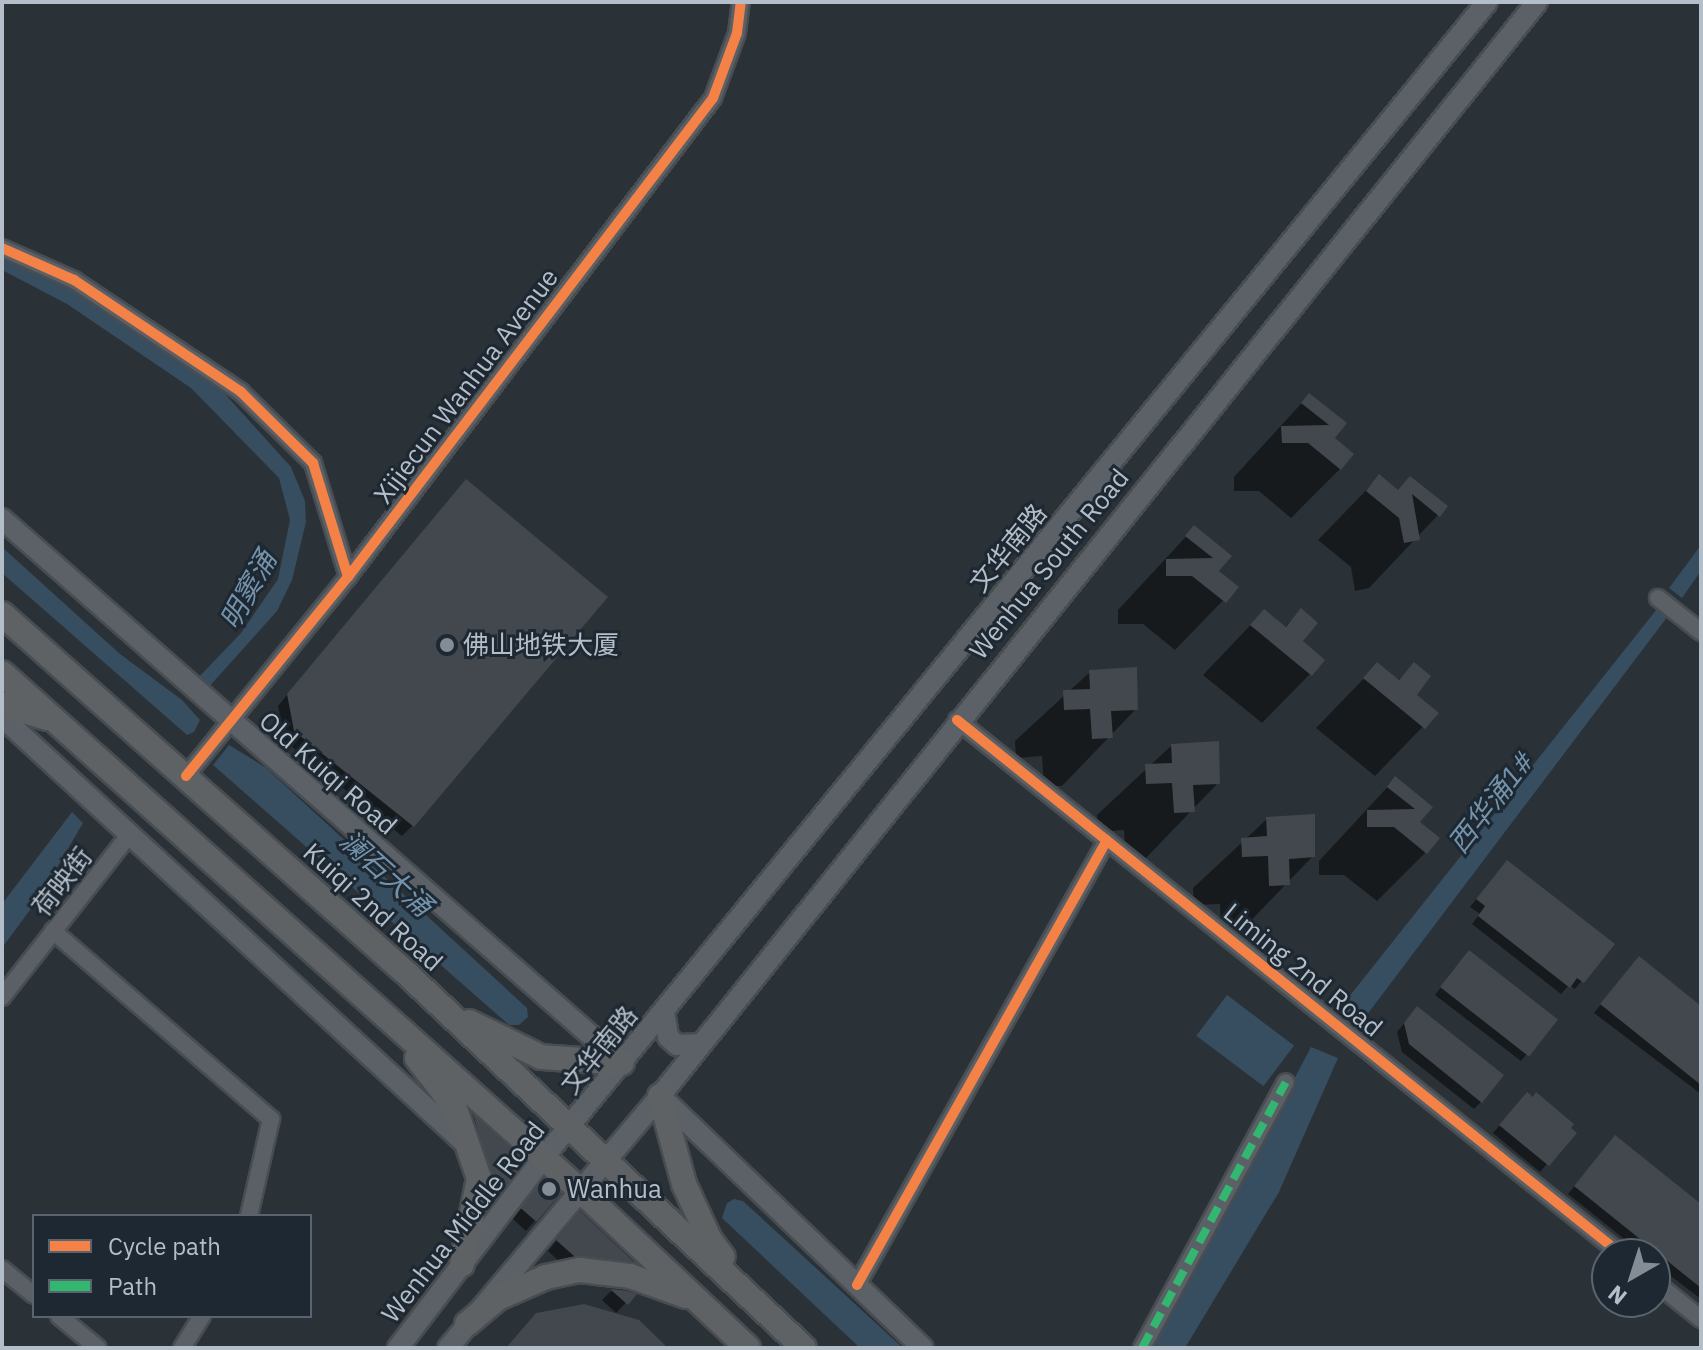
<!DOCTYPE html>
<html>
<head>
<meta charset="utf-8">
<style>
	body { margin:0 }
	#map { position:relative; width:1703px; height:1350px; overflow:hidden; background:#2a3137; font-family:"IBM Plex Sans","Noto Sans SC",sans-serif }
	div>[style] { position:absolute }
	.water>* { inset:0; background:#374d60; transform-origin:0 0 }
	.shadow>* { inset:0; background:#0007 }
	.building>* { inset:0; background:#42484e; transform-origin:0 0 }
	.roads { filter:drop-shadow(2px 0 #484d52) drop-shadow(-2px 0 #484d52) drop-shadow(0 2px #484d52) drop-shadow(0 -2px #484d52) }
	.minor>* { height:16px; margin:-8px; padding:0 8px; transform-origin:8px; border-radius:8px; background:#5a6065 }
	.major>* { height:20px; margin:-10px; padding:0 10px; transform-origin:10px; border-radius:10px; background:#5c6167 }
	.highway>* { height:24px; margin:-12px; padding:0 12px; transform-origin:12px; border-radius:12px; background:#5f6265 }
	.quiet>* { height:8px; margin-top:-4px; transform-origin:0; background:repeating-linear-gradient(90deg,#33b770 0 16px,transparent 0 24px) }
	.cycleway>* { height:10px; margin:-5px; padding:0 5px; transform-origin:5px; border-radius:5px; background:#f48246 }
	.dots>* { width:22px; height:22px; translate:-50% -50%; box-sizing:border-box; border:4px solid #1d2832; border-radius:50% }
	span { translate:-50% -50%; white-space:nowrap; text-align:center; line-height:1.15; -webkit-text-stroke:6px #1d2832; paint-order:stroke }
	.street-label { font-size:26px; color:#b4bec9 }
	.poi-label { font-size:26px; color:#b4bec9 }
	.left { translate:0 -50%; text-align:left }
	.water-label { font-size:28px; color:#7493ab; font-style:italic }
	.frame { position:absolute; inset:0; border:4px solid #b4bec9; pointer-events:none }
	.legend { position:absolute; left:32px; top:1214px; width:280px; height:104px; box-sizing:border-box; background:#1d2832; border:2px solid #59646e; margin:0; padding:10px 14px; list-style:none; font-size:24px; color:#b4bec9 }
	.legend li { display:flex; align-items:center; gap:16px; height:40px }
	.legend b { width:40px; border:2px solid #59646e }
	.north { position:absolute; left:1591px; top:1238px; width:80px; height:80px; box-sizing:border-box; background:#1d2832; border:2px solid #59646e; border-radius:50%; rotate:219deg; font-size:22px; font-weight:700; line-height:32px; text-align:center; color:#b4bec9 }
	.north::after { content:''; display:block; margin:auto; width:28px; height:36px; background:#848d96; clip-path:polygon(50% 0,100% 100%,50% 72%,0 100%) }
</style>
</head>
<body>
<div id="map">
	<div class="water">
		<div style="clip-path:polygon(2px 255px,63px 284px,170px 353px,225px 394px,291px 467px,305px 501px,306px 522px,292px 580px,277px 611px,207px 689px,196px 680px,241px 633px,278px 579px,290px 520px,279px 478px,191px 388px,67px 304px,2px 270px)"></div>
		<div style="clip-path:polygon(1701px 545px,1701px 571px,1682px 598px,1669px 588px)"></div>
		<div style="clip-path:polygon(2px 547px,120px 654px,182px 700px,200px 720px,194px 732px,187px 735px,2px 573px)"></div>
		<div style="clip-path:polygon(1657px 609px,1668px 616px,1360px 1024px,1340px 1008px)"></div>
		<div style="clip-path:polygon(229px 745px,265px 767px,527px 1008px,528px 1017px,519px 1025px,509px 1025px,213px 765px)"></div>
		<div style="clip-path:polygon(72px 812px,83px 823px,41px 895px,2px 948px,2px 904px)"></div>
		<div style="left:1227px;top:995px;width:84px;height:51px;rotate:37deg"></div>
		<div style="clip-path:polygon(1311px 1047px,1338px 1058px,1279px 1192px,1185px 1348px,1152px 1348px)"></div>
		<div style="clip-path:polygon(734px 1199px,743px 1201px,903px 1348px,860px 1348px,722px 1218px,727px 1203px)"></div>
	</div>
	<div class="shadow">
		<div style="clip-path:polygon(1309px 395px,1344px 424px,1332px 438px,1340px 469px,1291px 518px,1259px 491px,1234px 491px,1234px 477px)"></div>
		<div style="clip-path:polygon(1379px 477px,1397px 492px,1411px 478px,1438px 515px,1369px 588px,1355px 591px,1351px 567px,1318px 540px)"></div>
		<div style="clip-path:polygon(456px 492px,412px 826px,402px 836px,285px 741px,278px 706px)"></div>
		<div style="clip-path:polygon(1194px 528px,1229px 557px,1216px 571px,1236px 587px,1175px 650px,1143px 624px,1118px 624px,1118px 610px)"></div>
		<div style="clip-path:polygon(1264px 611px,1284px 628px,1301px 611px,1301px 642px,1310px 674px,1262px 723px,1203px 675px)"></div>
		<div style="clip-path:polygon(1377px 665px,1397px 681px,1414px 665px,1414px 695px,1436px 713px,1375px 776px,1316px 728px)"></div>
		<div style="clip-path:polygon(1090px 672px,1136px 709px,1062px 786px,1044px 786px,1042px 756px,1016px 758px,1015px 741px)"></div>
		<div style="clip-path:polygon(1172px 745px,1218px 783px,1144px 860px,1126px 861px,1124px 830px,1098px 832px,1097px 815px)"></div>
		<div style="clip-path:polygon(1395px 779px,1430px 807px,1418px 822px,1425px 853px,1377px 901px,1344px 875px,1319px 875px,1319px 861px)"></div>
		<div style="clip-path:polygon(1267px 819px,1313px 856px,1239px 933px,1221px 934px,1220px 904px,1194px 905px,1193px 888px)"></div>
		<div style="clip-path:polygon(1500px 869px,1612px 944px,1575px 989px,1569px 985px,1561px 994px,1472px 924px,1480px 914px,1470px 907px)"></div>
		<div style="clip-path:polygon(1462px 960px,1555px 1019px,1521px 1061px,1435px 995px)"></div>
		<div style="clip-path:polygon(1632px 966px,1701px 1009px,1701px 1094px,1594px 1013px)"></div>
		<div style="clip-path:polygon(1410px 1016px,1481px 1102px,1474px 1109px,1402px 1052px,1397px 1032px)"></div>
		<div style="clip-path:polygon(1520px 1101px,1574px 1133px,1540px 1172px,1493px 1133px)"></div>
		<div style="clip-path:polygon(473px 1117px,522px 1161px,491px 1199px,484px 1193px,464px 1126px)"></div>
		<div style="clip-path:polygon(1608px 1145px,1701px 1209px,1701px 1299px,1655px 1264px,1655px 1254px,1643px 1254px,1568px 1194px)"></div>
		<div style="clip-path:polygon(534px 1191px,558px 1194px,526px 1231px,513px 1219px)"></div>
		<div style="clip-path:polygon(570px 1224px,631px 1262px,622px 1271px,563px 1265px,548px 1251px)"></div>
		<div style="clip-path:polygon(611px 1291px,633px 1295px,616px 1313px,602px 1300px)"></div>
	</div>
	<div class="building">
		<div style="clip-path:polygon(1309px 393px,1347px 423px,1335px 438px,1354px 454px,1341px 470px,1308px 443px,1282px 443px,1281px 426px,1329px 425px,1301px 403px)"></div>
		<div style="clip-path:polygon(1379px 474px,1398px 490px,1410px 476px,1448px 506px,1440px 517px,1412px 494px,1420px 540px,1404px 543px,1399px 518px,1366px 491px)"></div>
		<div style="clip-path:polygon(466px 479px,608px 597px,414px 827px,294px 731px,287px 694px)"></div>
		<div style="clip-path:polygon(1194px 525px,1232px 556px,1219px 571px,1239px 587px,1226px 603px,1192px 576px,1166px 576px,1166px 559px,1213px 558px,1185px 536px)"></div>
		<div style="clip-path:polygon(1301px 608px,1318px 623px,1303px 641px,1325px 660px,1312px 676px,1250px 625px,1264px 609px,1286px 627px)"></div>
		<div style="clip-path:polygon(1377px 662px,1399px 680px,1414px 662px,1431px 676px,1417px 695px,1439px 713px,1425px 729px,1363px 678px)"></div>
		<div style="clip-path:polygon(1137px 667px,1138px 710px,1111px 711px,1113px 738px,1092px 739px,1090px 709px,1064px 710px,1063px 690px,1090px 689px,1089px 670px)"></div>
		<div style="clip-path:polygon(1219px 741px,1220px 784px,1193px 785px,1195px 812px,1174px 813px,1172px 783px,1146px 784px,1145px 764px,1172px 763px,1171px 744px)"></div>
		<div style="clip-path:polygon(1395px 776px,1433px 807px,1420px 822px,1440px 838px,1427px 854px,1394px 827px,1367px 827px,1367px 810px,1415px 809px,1387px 787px)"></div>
		<div style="clip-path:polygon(1315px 814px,1315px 857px,1289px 859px,1290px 885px,1269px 886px,1268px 856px,1242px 857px,1241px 838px,1267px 836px,1266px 817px)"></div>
		<div style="clip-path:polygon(1507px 860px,1615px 944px,1584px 983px,1577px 978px,1570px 988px,1478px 916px,1485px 906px,1476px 899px)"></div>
		<div style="left:1469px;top:950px;width:113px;height:47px;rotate:38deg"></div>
		<div style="clip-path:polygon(1639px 956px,1701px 1006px,1701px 1085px,1600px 1004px)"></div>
		<div style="clip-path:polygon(1417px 1006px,1504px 1075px,1482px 1103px,1409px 1044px,1404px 1023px)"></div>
		<div style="clip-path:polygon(1527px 1092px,1533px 1097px,1536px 1092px,1574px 1124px,1571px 1128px,1577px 1133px,1549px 1166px,1499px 1125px)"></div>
		<div style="clip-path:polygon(473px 1114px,525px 1161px,502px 1191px,493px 1183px)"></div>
		<div style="clip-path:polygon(1615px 1135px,1701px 1204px,1701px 1288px,1574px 1186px)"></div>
		<div style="left:544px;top:1178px;width:23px;height:38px;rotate:41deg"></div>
		<div style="clip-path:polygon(580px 1211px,634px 1262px,574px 1256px,556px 1240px)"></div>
		<div style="clip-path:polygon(610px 1289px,627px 1291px,637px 1294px,628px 1305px)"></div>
		<div style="clip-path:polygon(584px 1304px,639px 1320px,668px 1348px,506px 1348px,536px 1313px)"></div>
	</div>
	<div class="roads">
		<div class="minor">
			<div style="left:2px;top:248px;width:79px;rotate:24deg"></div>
			<div style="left:74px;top:280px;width:201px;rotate:33.8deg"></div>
			<div style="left:241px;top:392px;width:101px;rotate:44.6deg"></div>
			<div style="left:313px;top:463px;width:119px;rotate:72.9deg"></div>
			<div style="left:1658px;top:598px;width:55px;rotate:38.3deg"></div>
			<div style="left:957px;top:720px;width:852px;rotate:38.81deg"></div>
			<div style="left:186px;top:776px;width:257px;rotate:-50.9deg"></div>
			<div style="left:348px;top:577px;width:602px;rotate:-52.69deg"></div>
			<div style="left:713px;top:98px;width:69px;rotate:-69.7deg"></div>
			<div style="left:737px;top:33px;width:31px;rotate:-83deg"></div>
			<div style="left:53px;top:931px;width:288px;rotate:40.8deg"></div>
			<div style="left:271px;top:1119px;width:99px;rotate:102.8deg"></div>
			<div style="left:2px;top:997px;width:207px;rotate:-51.9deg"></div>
			<div style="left:2px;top:1269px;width:41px;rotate:39.1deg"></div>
			<div style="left:1655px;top:1282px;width:59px;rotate:38.8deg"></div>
			<div style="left:857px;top:1285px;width:510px;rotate:-60.67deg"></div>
			<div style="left:59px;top:1316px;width:50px;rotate:39.4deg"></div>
			<div style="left:182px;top:1348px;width:38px;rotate:-58deg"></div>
			<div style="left:1142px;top:1348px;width:302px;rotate:-61.6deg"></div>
		</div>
		<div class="major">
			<div style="left:2px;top:519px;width:825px;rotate:41.26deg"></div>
			<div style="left:2px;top:717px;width:632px;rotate:42.63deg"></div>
			<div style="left:664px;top:1011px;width:26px;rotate:81deg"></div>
			<div style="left:668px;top:1037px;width:12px;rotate:42deg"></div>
			<div style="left:677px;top:1045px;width:24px;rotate:-2deg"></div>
			<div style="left:660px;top:1096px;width:364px;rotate:43.8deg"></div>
			<div style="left:398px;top:1348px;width:240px;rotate:-52.6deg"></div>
			<div style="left:544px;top:1157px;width:1491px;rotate:-50.77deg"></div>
			<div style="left:448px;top:1348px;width:329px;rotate:-49.9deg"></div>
			<div style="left:660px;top:1096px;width:1402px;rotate:-51.28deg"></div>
		</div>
		<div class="highway">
			<div style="left:2px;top:614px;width:539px;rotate:41.62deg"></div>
			<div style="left:405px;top:972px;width:548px;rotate:43.3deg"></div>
			<div style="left:2px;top:673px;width:777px;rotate:41.82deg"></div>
			<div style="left:581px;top:1191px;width:229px;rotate:43.2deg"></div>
			<div style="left:2px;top:704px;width:47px;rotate:17.3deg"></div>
			<div style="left:469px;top:1022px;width:80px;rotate:25.9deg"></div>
			<div style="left:541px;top:1057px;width:81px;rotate:4.2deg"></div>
			<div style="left:417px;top:1058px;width:61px;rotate:52.4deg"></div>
			<div style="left:454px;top:1106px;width:76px;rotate:70.9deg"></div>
			<div style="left:479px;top:1178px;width:88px;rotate:101.2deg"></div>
			<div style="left:660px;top:1096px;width:91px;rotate:74.7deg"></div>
			<div style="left:684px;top:1184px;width:62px;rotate:65.1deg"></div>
			<div style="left:710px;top:1240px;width:21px;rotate:53deg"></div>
			<div style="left:467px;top:1324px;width:40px;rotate:-40deg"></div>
			<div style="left:498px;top:1298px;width:52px;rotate:-23.6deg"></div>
			<div style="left:546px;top:1277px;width:35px;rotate:-12deg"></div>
			<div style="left:580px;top:1270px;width:50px;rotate:6.8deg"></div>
			<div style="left:630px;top:1276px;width:59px;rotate:19.7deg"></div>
		</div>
	</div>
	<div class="quiet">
		<div style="left:1142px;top:1348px;width:302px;rotate:-61.6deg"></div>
	</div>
	<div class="cycleway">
		<div style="left:2px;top:248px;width:79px;rotate:24deg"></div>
		<div style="left:74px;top:280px;width:201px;rotate:33.8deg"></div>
		<div style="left:241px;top:392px;width:101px;rotate:44.6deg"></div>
		<div style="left:313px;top:463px;width:119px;rotate:72.9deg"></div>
		<div style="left:957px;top:720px;width:852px;rotate:38.81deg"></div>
		<div style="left:186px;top:776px;width:257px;rotate:-50.9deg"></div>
		<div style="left:348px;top:577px;width:602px;rotate:-52.69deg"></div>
		<div style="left:713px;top:98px;width:69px;rotate:-69.7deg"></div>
		<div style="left:737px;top:33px;width:31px;rotate:-83deg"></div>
		<div style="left:857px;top:1285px;width:510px;rotate:-60.67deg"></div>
	</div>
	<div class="dots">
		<div style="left:447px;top:645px;background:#848d96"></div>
		<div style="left:549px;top:1189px;background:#848d96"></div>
	</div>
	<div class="street-label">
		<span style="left:466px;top:386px;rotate:-53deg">Xijiecun Wanhua Avenue</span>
		<span style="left:1008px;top:548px;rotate:-51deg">文华南路</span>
		<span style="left:1049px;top:564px;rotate:-51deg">Wenhua South Road</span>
		<span style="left:328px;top:773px;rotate:41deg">Old Kuiqi Road</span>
		<span style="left:62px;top:882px;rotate:-52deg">荷映街</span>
		<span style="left:373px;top:907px;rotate:42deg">Kuiqi 2nd Road</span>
		<span style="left:1303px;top:970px;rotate:39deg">Liming 2nd Road</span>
		<span style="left:599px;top:1050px;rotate:-51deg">文华南路</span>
		<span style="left:463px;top:1222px;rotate:-52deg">Wenhua Middle Road</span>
	</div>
	<div class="poi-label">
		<span class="left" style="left:463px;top:645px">佛山地铁大厦</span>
		<span class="left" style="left:567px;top:1189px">Wanhua</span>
	</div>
	<div class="water-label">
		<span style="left:248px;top:590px;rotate:-61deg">明窦涌</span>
		<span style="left:1491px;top:802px;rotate:-52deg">西华涌1#</span>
		<span style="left:386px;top:873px;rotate:42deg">澜石大涌</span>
	</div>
	<div class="frame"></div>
	<ul class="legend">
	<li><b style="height:10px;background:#f48246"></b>Cycle path</li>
	<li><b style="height:10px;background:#33b770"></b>Path</li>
	</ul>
	<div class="north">N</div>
</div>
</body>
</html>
